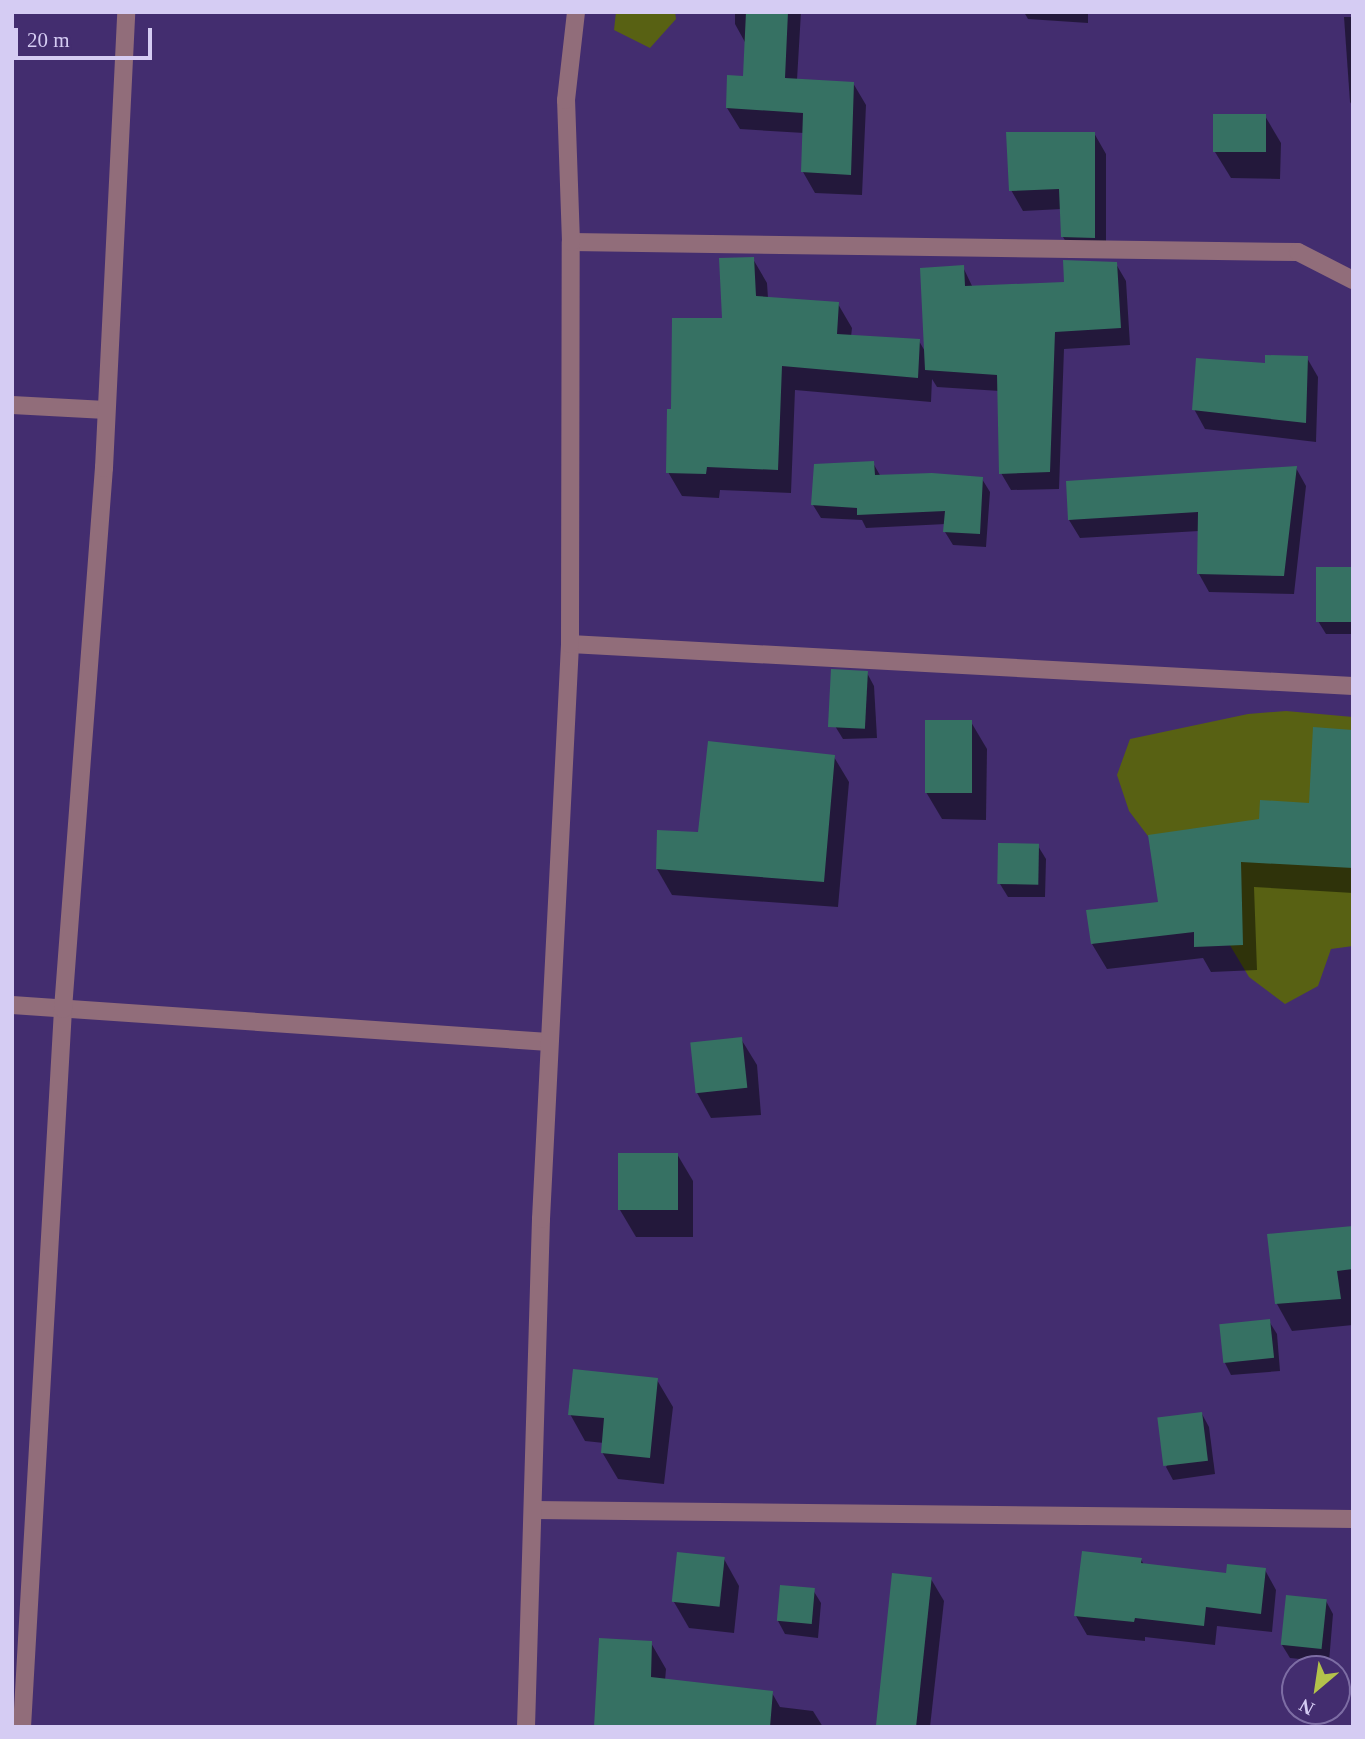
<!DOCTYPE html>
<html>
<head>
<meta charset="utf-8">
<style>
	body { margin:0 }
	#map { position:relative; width:1365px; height:1739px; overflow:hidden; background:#432d6f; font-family:"Times New Roman",serif }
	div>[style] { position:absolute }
	.green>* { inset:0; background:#586113 }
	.shadow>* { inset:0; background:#0007 }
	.building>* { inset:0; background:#367163; transform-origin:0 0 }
	.minor>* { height:18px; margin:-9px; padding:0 9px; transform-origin:9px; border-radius:9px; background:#916d7a }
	span { translate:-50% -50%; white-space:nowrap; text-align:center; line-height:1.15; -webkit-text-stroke:6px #432d6f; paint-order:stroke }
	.frame { position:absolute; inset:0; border:14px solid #d5ccf3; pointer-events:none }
	.north { position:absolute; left:1281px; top:1655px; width:70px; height:70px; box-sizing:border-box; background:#432d6f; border:2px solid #7d6da4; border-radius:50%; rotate:209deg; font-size:19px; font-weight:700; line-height:28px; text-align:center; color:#d5ccf3 }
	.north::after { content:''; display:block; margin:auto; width:24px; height:32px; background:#b3c24b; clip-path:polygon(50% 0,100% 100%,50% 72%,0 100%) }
	.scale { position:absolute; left:14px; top:28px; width:138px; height:32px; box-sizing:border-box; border:4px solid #d5ccf3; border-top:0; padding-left:9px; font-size:21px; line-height:24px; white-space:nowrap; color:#d5ccf3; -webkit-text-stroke:5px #432d6f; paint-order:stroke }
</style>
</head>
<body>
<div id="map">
	<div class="green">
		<div style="clip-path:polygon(616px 12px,675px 12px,676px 19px,650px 48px,614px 30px)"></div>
		<div style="clip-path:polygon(1286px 711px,1353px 717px,1353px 946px,1331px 949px,1318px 986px,1285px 1004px,1249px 977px,1228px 942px,1129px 811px,1117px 775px,1130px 739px,1248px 714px)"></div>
	</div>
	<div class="shadow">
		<div style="clip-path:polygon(735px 12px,801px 12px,797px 80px,853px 83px,866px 105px,862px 195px,815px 193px,803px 172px,804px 133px,740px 129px,727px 108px,744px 78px,746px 44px,735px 24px)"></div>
		<div style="clip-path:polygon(1024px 12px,1088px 12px,1088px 23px,1028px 19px)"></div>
		<div style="clip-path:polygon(1344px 17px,1353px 17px,1353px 107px,1350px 102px)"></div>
		<div style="clip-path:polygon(1265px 116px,1281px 143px,1280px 179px,1231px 178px,1215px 152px)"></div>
		<div style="clip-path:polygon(1094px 133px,1106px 154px,1106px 258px,1075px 257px,1063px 237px,1062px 209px,1023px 211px,1011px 190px)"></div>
		<div style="clip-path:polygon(753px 259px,767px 283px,768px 298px,838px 304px,852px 328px,851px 337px,919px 341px,926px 353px,963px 267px,973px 288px,1066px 284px,1116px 264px,1126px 281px,1130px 345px,1064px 349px,1059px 489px,1011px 490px,1001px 473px,1000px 391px,937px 387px,932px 379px,931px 402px,795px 390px,791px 493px,720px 490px,719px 498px,682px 496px,668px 472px,673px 411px,724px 320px)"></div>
		<div style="clip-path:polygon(1307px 358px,1318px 377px,1316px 442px,1205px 429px,1194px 409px,1267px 365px)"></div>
		<div style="clip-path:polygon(873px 463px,881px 477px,982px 479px,990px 492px,986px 547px,953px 545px,945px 532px,946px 524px,866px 528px,862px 520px,821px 518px,813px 505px)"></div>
		<div style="clip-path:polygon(1296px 468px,1306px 486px,1294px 594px,1209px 592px,1199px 574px,1199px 531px,1080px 538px,1069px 520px)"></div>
		<div style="clip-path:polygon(1353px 568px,1353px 634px,1326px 634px,1318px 621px)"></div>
		<div style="clip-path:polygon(867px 673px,874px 686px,877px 738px,843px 739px,835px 726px)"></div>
		<div style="clip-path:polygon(971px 722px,987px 749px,986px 820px,942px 819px,926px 792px)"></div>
		<div style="clip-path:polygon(1353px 731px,1353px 893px,1254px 887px,1257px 970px,1211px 972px,1203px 958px,1107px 969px,1092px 944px,1160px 903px,1261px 821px,1310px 805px)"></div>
		<div style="clip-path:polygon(834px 757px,849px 782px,838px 907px,672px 895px,657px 869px,699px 834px)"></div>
		<div style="clip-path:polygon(1038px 846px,1046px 859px,1045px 897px,1008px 897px,1000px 884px)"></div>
		<div style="clip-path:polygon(741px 1039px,757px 1065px,761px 1115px,711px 1118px,696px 1091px)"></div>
		<div style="clip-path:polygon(677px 1154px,693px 1181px,693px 1237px,636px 1237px,620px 1210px)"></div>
		<div style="clip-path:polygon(1353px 1227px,1353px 1325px,1292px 1331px,1277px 1304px,1269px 1235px)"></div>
		<div style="clip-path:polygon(1269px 1321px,1277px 1334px,1280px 1371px,1231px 1375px,1224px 1361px)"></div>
		<div style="clip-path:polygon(657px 1380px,673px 1407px,664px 1484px,618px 1479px,602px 1452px,604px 1443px,585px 1441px,570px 1414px)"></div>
		<div style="clip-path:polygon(1202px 1414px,1209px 1427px,1215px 1474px,1173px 1480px,1166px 1467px)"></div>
		<div style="clip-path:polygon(724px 1559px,739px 1586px,734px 1633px,689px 1628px,674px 1602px)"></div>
		<div style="clip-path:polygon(1141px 1559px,1144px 1565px,1227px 1575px,1265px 1570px,1276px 1590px,1272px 1632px,1217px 1626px,1215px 1645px,1145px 1637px,1145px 1641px,1087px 1635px,1076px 1616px)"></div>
		<div style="clip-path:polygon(931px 1579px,944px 1601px,930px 1727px,877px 1727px)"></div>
		<div style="clip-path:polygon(813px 1590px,821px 1603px,818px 1638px,785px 1634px,778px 1621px)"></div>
		<div style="clip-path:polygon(1326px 1601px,1333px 1614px,1329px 1662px,1290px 1658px,1282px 1645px)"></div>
		<div style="clip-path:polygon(651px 1643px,666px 1669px,665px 1681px,772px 1693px,780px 1707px,813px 1711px,823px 1727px,596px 1727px)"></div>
	</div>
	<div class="building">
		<div style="clip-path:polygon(746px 12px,788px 12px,785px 78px,854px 82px,851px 175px,801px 172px,803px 113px,726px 108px,727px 75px,743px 76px)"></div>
		<div style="left:1213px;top:114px;width:53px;height:38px"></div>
		<div style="clip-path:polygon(1006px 132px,1095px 132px,1095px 238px,1061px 237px,1059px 189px,1009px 191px)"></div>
		<div style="clip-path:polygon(754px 257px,756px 296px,839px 302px,837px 334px,920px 339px,918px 378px,782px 366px,778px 470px,707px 467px,706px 474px,666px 473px,667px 409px,671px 409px,672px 318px,722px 318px,719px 258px)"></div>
		<div style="clip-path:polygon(1063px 260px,1117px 262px,1121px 328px,1055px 332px,1050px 472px,999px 474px,997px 375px,925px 370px,920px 268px,964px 265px,965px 286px,1064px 282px)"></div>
		<div style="clip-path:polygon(1265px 355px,1308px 356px,1306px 423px,1192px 410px,1196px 358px,1265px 363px)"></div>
		<div style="clip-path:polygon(874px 461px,875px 475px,932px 473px,983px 477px,980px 534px,943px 532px,945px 511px,857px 515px,857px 508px,811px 505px,814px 464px)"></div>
		<div style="clip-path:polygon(1297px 466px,1284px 576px,1197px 574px,1198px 512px,1068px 520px,1066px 481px)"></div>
		<div style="left:1316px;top:567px;width:37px;height:55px"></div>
		<div style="left:831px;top:669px;width:37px;height:58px;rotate:3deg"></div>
		<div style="left:925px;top:720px;width:47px;height:73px"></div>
		<div style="clip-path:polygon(1313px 727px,1353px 730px,1353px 868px,1241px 862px,1243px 945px,1194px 947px,1194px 932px,1091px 944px,1086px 910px,1158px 902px,1148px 835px,1259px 819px,1260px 800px,1309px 803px)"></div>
		<div style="clip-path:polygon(708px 741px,835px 755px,824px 882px,656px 869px,657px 830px,698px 832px)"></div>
		<div style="left:998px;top:843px;width:41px;height:41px;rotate:1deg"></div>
		<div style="left:742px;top:1037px;width:51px;height:52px;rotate:84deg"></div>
		<div style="left:618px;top:1153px;width:60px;height:57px"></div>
		<div style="clip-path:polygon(1353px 1226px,1353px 1269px,1337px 1271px,1341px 1299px,1275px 1304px,1267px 1234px)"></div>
		<div style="left:1270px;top:1319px;width:39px;height:51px;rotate:84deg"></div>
		<div style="clip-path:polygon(573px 1369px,658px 1378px,650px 1458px,601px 1453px,604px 1418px,568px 1415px)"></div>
		<div style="left:1202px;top:1412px;width:49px;height:45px;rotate:83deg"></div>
		<div style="clip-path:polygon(1082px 1551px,1142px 1558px,1141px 1563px,1226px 1573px,1227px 1564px,1266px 1568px,1261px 1614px,1206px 1607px,1204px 1626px,1135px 1618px,1134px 1622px,1074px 1616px)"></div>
		<div style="left:677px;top:1552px;width:48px;height:50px;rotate:6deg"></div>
		<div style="left:892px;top:1573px;width:40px;height:155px;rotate:6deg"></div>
		<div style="left:780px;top:1585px;width:35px;height:36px;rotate:5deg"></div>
		<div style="left:1286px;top:1595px;width:41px;height:50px;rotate:6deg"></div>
		<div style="clip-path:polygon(599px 1638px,652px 1641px,651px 1677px,773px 1691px,770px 1727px,594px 1727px)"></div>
	</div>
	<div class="minor">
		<div style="left:571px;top:242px;width:727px;rotate:0.79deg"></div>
		<div style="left:1298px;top:252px;width:62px;rotate:27deg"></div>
		<div style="left:12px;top:405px;width:94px;rotate:3deg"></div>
		<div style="left:570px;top:644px;width:784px;rotate:3.07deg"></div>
		<div style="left:12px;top:1005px;width:538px;rotate:3.94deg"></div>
		<div style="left:534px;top:1510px;width:819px;rotate:0.63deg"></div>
		<div style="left:22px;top:1727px;width:719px;rotate:-86.73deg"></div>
		<div style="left:63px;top:1009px;width:543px;rotate:-85.67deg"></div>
		<div style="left:104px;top:468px;width:457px;rotate:-87.2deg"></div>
		<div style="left:526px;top:1727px;width:508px;rotate:-88.31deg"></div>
		<div style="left:541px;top:1219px;width:576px;rotate:-87.11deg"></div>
		<div style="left:570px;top:644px;width:402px;rotate:-89.9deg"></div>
		<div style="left:571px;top:242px;width:142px;rotate:-92deg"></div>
		<div style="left:566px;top:100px;width:89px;rotate:-83.5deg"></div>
	</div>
	<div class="frame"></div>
	<div class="north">N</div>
	<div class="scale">20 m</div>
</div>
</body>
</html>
